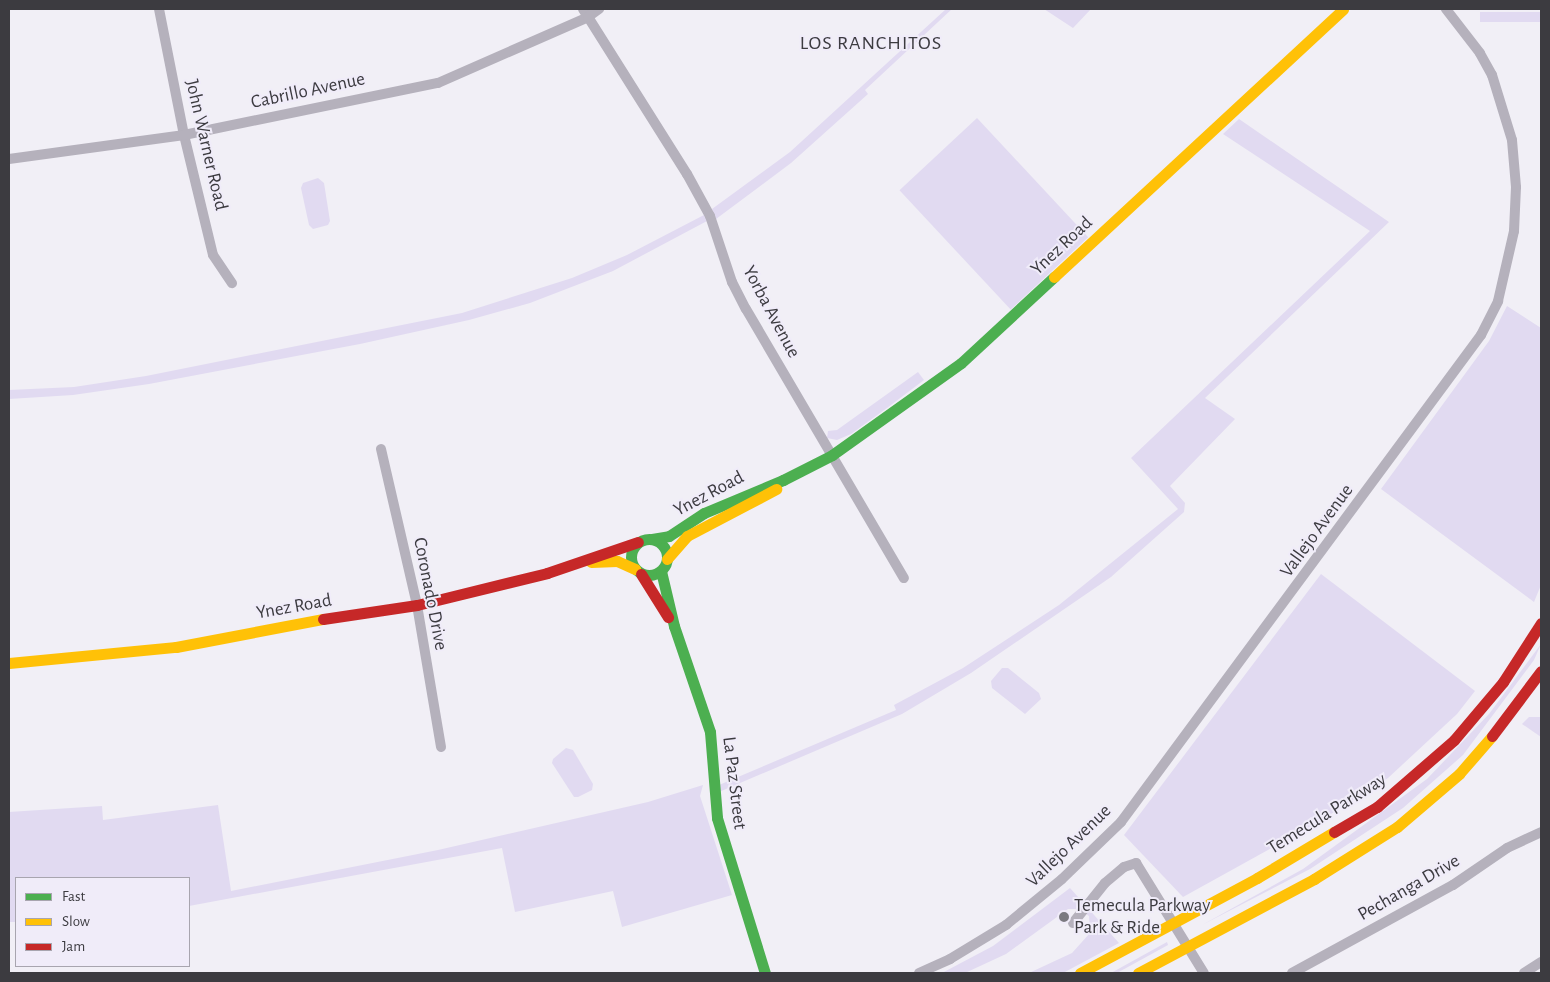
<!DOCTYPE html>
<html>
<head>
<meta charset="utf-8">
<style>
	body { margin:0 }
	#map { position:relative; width:1550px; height:982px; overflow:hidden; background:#f1eff6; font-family:"Alegreya Sans",sans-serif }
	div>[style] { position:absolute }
	.green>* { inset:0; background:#e1daf1; transform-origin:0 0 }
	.street>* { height:10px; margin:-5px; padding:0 5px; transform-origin:5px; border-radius:5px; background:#b5b1bc }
	.fast>* { height:11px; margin:-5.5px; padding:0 5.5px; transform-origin:5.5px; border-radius:5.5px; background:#4caf50 }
	.fast>.ring { margin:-5.5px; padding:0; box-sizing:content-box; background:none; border:11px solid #4caf50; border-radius:50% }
	.slow>* { height:11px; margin:-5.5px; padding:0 5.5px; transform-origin:5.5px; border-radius:5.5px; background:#ffc107 }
	.jam>* { height:11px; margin:-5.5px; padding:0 5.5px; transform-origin:5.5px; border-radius:5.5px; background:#c62828 }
	.dots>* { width:14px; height:14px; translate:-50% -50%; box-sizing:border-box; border:2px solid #f0ecf9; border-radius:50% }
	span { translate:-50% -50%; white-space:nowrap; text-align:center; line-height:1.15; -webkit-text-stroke:4px #f0ecf9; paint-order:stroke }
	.street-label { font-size:19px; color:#3c3b40 }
	.poi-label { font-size:19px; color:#3c3b40 }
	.left { translate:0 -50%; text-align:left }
	.neighbourhood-label { font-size:20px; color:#3c3b40; letter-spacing:1px }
	.frame { position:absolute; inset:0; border:10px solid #3c3b40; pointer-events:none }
	.legend { position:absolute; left:15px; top:877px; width:175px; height:90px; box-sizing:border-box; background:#f0ecf9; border:1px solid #a8a5af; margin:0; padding:6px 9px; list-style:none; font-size:15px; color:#3c3b40 }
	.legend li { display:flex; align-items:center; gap:10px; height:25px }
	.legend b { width:25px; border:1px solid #a8a5af }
</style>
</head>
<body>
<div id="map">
	<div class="green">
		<div style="clip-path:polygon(946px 9px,952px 9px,865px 90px,868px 94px,791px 163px,716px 219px,712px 209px,790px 152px)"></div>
		<div style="clip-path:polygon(1044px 9px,1091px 9px,1073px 28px)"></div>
		<div style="left:1541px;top:12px;width:10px;height:61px;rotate:90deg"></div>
		<div style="left:977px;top:118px;width:163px;height:106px;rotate:47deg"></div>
		<div style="clip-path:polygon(1239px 119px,1389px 222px,1205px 398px,1235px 419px,1170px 486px,1185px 503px,1184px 512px,1111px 577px,971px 673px,902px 714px,719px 792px,719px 785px,896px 710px,894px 705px,963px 668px,1059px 605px,1178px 509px,1131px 458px,1370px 231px,1223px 134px)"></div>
		<div style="clip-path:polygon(318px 178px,324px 183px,330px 221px,328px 225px,313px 229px,309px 225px,301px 188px,303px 183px)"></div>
		<div style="clip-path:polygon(704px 215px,707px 221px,613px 271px,530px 303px,469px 320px,360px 344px,149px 384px,73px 395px,9px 399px,9px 390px,74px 387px,146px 376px,462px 313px,572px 278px,627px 255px)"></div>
		<div style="clip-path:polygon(1507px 306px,1541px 328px,1541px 585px,1534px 602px,1381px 489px,1489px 341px)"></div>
		<div style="clip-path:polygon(918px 372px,924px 380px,887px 408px,851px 434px,837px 440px,827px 438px,828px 431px,837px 430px)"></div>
		<div style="clip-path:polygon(1321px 574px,1475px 691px,1457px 714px,1388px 778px,1315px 824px,1183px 897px,1124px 835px)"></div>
		<div style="clip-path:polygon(1541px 644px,1534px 660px,1463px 755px,1403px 808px,1310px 869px,1202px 925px,1303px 869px,1427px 779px,1489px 714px)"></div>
		<div style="clip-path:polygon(1002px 668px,1008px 668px,1039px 693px,1041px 699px,1025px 714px,992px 688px,991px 681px)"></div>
		<div style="clip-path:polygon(1529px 717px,1541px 717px,1541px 737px,1522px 724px)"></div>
		<div style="clip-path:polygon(566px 748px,573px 750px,593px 784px,592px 790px,578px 797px,574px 797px,552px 763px,553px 759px)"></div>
		<div style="clip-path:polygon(703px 785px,700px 796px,732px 895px,622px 927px,613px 891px,515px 912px,502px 848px,189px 906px,189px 878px,16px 878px,16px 922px,9px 922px,9px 812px,102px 806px,103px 820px,218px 805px,231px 891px,438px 850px,648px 802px)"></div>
		<div style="clip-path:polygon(1070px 888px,1119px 943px,1063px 973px,1029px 973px,1072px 953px,1090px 933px,1089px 916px,1079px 909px,1068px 909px,1006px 954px,965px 973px,942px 973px,993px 946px)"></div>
		<div style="clip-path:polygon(1167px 942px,1168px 945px,1117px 973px,1111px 973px)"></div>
	</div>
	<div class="street">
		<div style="left:159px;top:9px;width:128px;rotate:78.8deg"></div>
		<div style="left:184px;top:135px;width:123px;rotate:76.4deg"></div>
		<div style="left:213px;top:255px;width:34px;rotate:56deg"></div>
		<div style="left:583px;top:9px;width:195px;rotate:57.8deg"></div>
		<div style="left:687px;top:174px;width:48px;rotate:61.3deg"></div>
		<div style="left:710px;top:216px;width:70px;rotate:71.6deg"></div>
		<div style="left:732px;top:282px;width:30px;rotate:63deg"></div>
		<div style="left:746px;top:309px;width:312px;rotate:59.6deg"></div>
		<div style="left:9px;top:159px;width:177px;rotate:-7.8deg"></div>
		<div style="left:184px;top:135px;width:259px;rotate:-11.6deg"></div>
		<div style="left:438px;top:83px;width:164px;rotate:-23.7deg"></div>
		<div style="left:588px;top:17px;width:14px;rotate:-36deg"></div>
		<div style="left:381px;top:449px;width:160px;rotate:77deg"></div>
		<div style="left:417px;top:605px;width:144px;rotate:80.4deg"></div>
		<div style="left:1073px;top:923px;width:51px;rotate:-51.3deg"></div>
		<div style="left:1105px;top:883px;width:25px;rotate:-40deg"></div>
		<div style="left:1124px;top:867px;width:13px;rotate:-18deg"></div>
		<div style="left:1136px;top:863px;width:129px;rotate:58.3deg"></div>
		<div style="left:919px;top:973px;width:34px;rotate:-24deg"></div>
		<div style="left:950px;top:959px;width:66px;rotate:-31.3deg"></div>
		<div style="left:1006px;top:925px;width:72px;rotate:-39.4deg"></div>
		<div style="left:1062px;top:879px;width:82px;rotate:-44deg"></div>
		<div style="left:1121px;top:822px;width:606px;rotate:-53.53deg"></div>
		<div style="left:1481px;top:335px;width:38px;rotate:-63deg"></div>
		<div style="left:1498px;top:301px;width:72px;rotate:-77.1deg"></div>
		<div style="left:1514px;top:231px;width:44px;rotate:-87.4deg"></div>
		<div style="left:1516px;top:187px;width:47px;rotate:-94.9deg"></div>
		<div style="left:1512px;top:140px;width:68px;rotate:-107.1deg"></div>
		<div style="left:1492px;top:75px;width:25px;rotate:-119deg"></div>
		<div style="left:1480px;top:53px;width:56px;rotate:-127.7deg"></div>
		<div style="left:1292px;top:973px;width:183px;rotate:-28.7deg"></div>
		<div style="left:1453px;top:885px;width:65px;rotate:-34.4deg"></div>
		<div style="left:1507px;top:848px;width:38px;rotate:-25deg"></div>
		<div style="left:1524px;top:973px;width:20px;rotate:-33deg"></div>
	</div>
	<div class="fast">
		<div class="ring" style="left:631px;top:539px;width:25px;height:25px"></div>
		<div style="left:652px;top:539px;width:17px;rotate:-10deg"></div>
		<div style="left:669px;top:536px;width:42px;rotate:-33.3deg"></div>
		<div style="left:704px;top:513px;width:86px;rotate:-22.7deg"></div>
		<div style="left:783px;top:480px;width:55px;rotate:-27deg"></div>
		<div style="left:832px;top:455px;width:158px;rotate:-35.5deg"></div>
		<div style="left:961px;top:363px;width:127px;rotate:-42.8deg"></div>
		<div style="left:661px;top:571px;width:57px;rotate:76.7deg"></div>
		<div style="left:674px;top:626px;width:112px;rotate:71.2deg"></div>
		<div style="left:710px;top:732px;width:86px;rotate:85.3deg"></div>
		<div style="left:717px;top:818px;width:162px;rotate:72.8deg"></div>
	</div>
	<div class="slow">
		<div style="left:1054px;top:277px;width:394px;rotate:-42.8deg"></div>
		<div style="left:667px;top:559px;width:30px;rotate:-49deg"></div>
		<div style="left:687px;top:536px;width:101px;rotate:-27.8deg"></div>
		<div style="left:591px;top:562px;width:26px;rotate:-2deg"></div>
		<div style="left:617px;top:561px;width:20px;rotate:24deg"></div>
		<div style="left:9px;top:663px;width:168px;rotate:-5.5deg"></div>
		<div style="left:176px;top:647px;width:150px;rotate:-10.8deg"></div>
		<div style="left:1080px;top:973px;width:201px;rotate:-28.2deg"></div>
		<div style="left:1257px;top:878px;width:90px;rotate:-30.9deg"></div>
		<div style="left:1138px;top:973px;width:200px;rotate:-28.1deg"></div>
		<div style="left:1314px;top:879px;width:98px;rotate:-32.1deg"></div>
		<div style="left:1397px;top:827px;width:82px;rotate:-40.5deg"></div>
		<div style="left:1459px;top:774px;width:50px;rotate:-49deg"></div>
	</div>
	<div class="jam">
		<div style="left:641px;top:574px;width:51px;rotate:57.9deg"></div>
		<div style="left:323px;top:619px;width:95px;rotate:-8.5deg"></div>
		<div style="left:417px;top:605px;width:134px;rotate:-13.8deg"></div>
		<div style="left:547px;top:573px;width:96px;rotate:-18.8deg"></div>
		<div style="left:1492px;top:736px;width:81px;rotate:-53deg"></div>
		<div style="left:1334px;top:832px;width:50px;rotate:-30.2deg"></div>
		<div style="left:1377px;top:807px;width:102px;rotate:-41deg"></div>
		<div style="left:1454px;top:740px;width:76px;rotate:-49.8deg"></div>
		<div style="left:1503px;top:682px;width:70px;rotate:-57.2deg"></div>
	</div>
	<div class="dots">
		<div style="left:1064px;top:917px;background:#7b7a80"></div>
	</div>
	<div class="street-label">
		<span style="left:308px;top:91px;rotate:-12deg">Cabrillo Avenue</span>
		<span style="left:206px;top:145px;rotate:77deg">John Warner Road</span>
		<span style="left:1062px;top:246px;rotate:-43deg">Ynez Road</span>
		<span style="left:771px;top:312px;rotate:62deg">Yorba Avenue</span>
		<span style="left:709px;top:494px;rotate:-28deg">Ynez Road</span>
		<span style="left:1317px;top:531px;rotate:-54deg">Vallejo Avenue</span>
		<span style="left:430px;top:594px;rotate:79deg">Coronado Drive</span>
		<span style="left:294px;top:607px;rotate:-10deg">Ynez Road</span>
		<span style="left:734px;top:783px;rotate:83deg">La Paz Street</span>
		<span style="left:1327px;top:814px;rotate:-32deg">Temecula Parkway</span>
		<span style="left:1069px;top:846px;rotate:-44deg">Vallejo Avenue</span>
		<span style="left:1409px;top:888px;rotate:-30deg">Pechanga Drive</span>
	</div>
	<div class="poi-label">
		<span class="left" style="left:1074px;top:917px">Temecula Parkway<br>Park &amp; Ride</span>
	</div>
	<div class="neighbourhood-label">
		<span style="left:871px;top:43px">LOS RANCHITOS</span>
	</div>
	<div class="frame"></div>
	<ul class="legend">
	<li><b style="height:6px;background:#4caf50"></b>Fast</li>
	<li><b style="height:6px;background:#ffc107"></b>Slow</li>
	<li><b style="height:6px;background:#c62828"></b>Jam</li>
	</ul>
</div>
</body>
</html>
